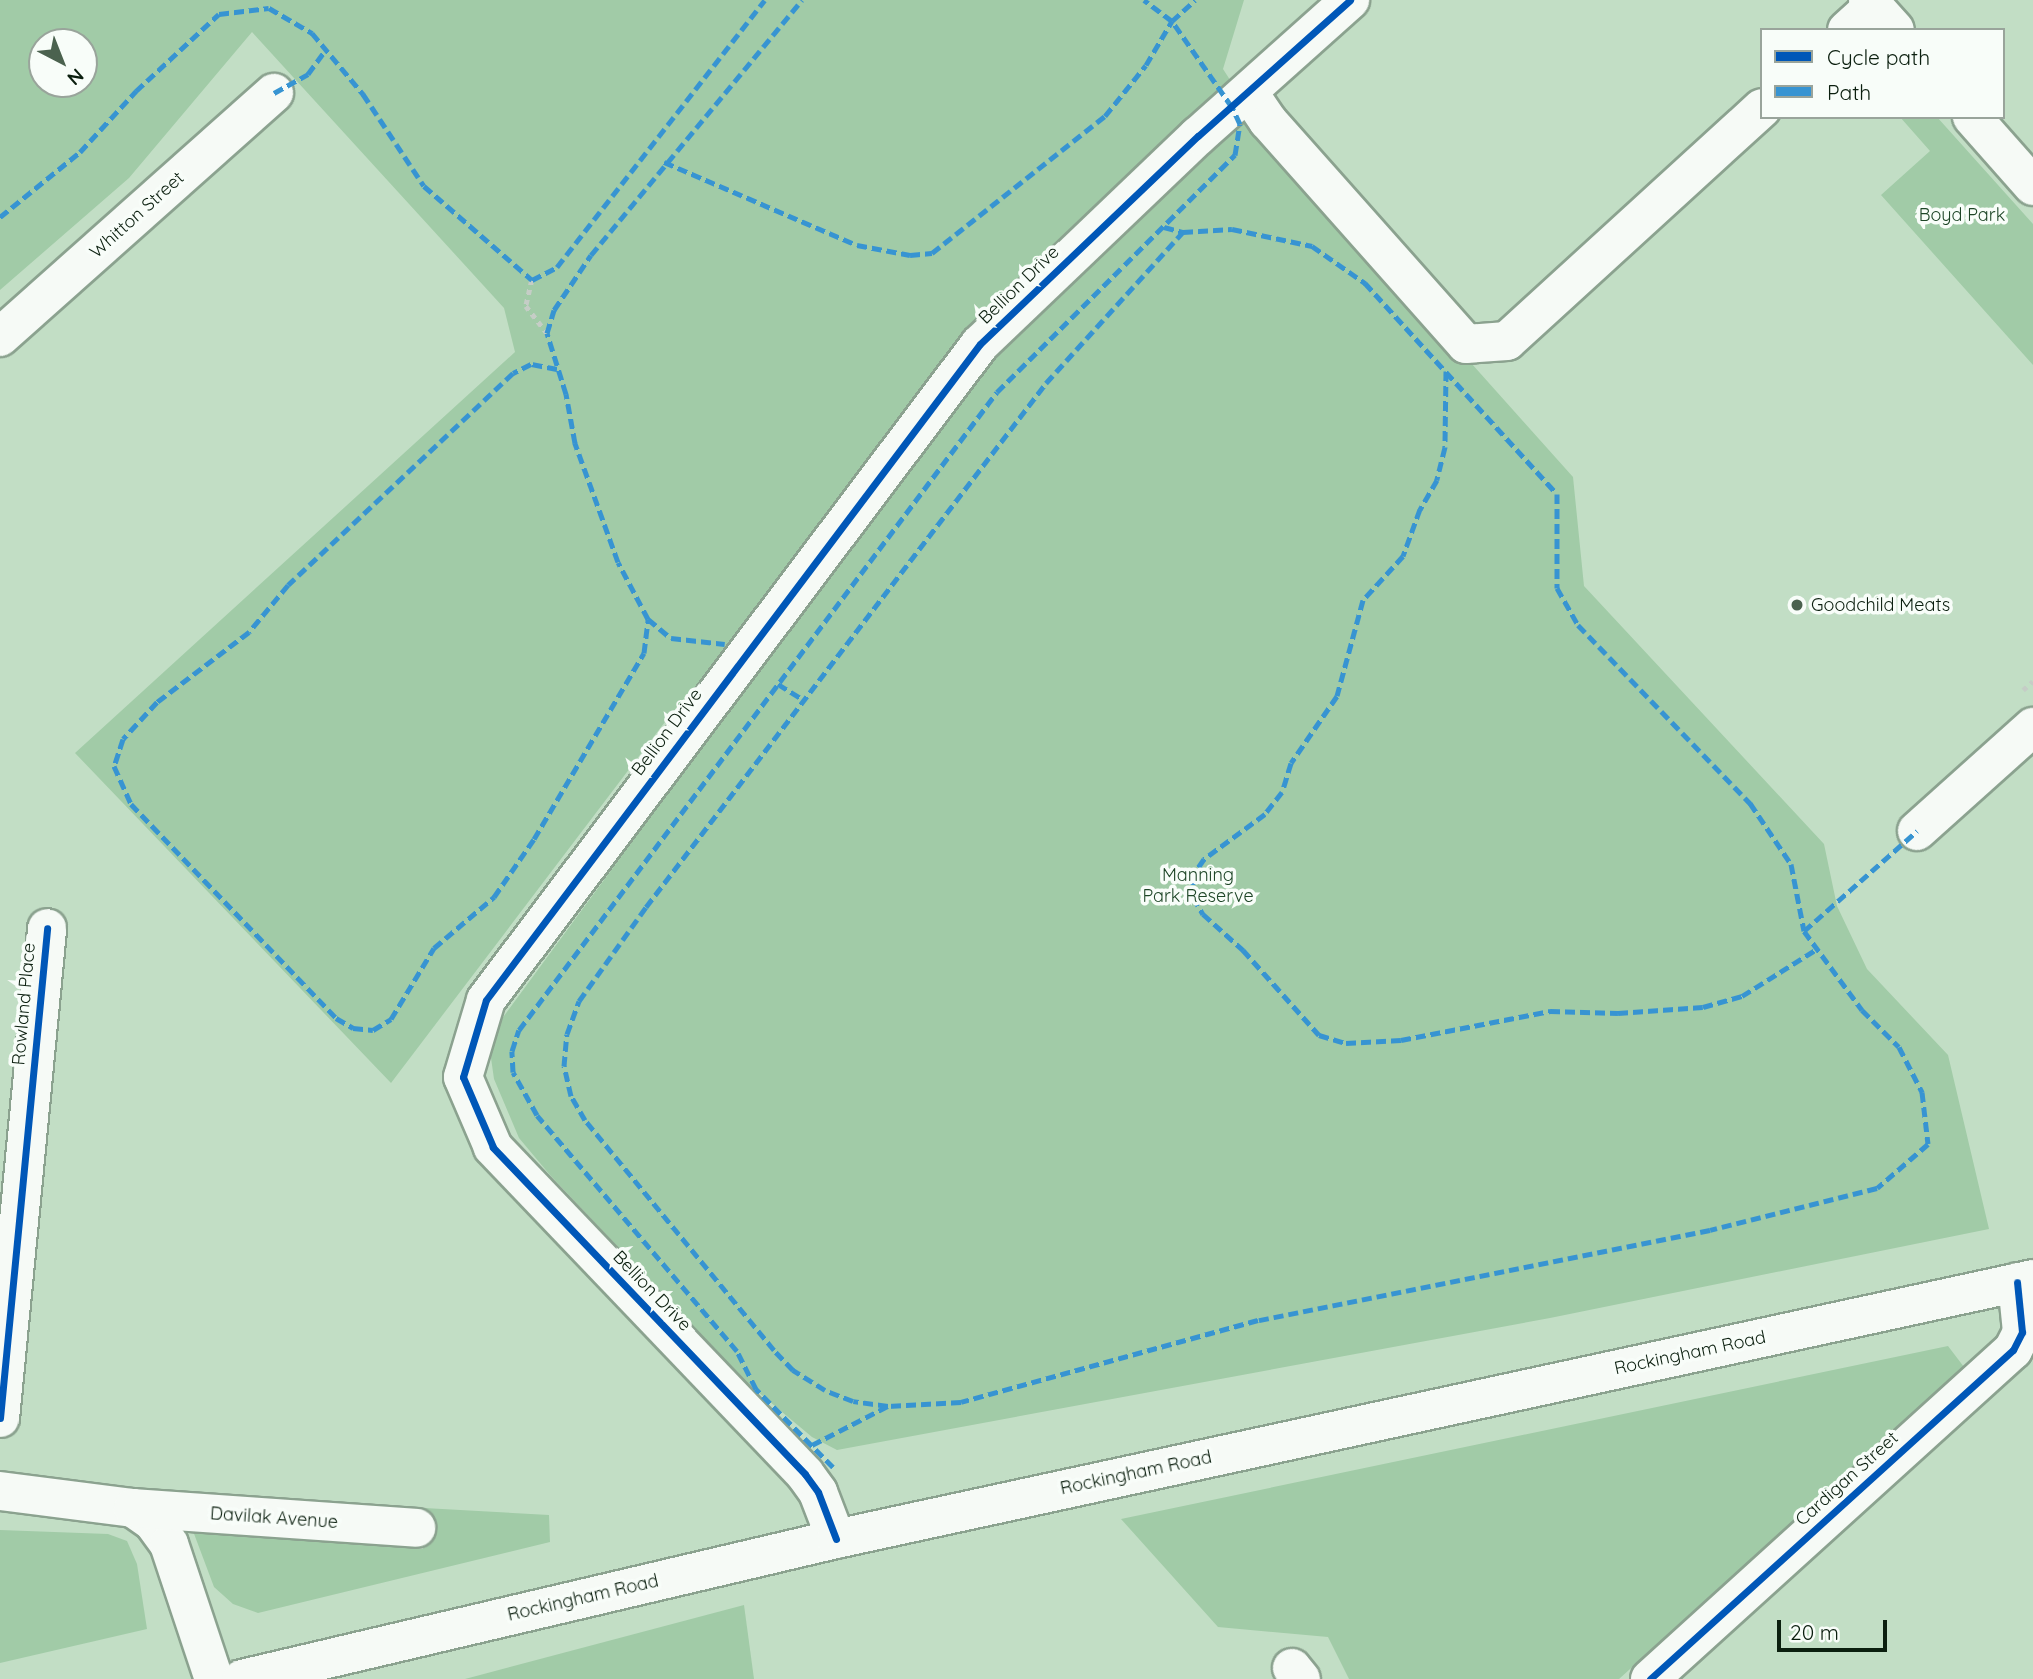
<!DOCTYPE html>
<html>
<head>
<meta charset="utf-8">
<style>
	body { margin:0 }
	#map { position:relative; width:2033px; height:1679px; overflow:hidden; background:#c2dec5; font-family:Quicksand,sans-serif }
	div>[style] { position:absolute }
	.green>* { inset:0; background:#a1cba7 }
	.path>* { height:4.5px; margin-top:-2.25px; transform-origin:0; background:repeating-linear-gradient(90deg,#c5cdc6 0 5px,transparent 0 10px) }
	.roads { filter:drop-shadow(2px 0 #8ba28f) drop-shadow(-2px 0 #8ba28f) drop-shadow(0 2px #8ba28f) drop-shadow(0 -2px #8ba28f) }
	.minor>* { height:38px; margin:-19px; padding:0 19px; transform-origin:19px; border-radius:19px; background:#f6faf6 }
	.major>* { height:38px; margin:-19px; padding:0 19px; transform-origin:19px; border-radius:19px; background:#f6faf6 }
	.quiet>* { height:5px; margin-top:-2.5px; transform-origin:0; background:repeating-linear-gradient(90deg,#3794d2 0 10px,transparent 0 15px) }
	.cycleway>* { height:7px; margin:-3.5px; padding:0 3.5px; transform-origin:3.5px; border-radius:3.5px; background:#0057b8 }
	.dots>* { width:19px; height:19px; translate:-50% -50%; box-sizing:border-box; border:4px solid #f8fdf9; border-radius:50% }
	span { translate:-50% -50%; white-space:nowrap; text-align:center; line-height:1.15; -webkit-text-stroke:7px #f8fdf9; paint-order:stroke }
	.street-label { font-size:18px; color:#0b1f0f }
	.park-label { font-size:18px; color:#1e4627 }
	.poi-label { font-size:18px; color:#0b1f0f }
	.left { translate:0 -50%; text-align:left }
	.legend { position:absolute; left:1760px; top:28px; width:245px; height:91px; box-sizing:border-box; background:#f8fdf9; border:2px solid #99a49b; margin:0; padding:9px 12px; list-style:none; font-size:21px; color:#0b1f0f }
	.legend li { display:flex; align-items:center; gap:14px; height:35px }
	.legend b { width:35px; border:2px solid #99a49b }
	.north { position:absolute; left:28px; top:28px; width:70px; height:70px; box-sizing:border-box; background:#f8fdf9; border:2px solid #99a49b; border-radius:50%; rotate:138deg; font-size:19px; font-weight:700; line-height:28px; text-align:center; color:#0b1f0f }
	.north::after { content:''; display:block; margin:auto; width:24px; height:32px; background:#4b624f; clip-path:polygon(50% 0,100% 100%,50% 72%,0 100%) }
	.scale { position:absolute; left:1777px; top:1620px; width:110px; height:32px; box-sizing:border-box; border:4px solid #0b1f0f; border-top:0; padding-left:9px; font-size:21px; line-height:24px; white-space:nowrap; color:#0b1f0f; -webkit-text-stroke:5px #f8fdf9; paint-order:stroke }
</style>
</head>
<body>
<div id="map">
	<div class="green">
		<div style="clip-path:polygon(evenodd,0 0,1244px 0,1223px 69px,1261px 128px,1573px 477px,1584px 586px,1824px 844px,1837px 906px,1867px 969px,1948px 1055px,1989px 1229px,1550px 1318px,837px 1450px,812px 1437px,739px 1376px,550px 1175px,519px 1138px,494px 1079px,490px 1051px,501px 1020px,698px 752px,671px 714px,391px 1083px,75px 753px,515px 352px,504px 308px,252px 32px,129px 178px,0 290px,0 0,42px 42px,84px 42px,84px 84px,42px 84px,42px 42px)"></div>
		<div style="clip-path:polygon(1900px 117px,1937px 117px,2033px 224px,2033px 365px,1881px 195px,1930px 151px)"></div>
		<div style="clip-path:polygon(1948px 1346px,1964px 1367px,1619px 1679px,1349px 1679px,1328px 1637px,1218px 1627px,1121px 1519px)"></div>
		<div style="clip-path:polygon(424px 1508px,549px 1515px,550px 1542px,258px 1613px,233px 1604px,214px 1587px,193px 1531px,423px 1549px)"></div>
		<div style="clip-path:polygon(0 1530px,108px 1534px,127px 1541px,137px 1564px,147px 1629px,0 1663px)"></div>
		<div style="clip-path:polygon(744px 1605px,754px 1679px,465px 1679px)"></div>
	</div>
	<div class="path">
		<div style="left:532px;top:280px;width:27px;rotate:103deg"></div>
		<div style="left:526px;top:306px;width:34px;rotate:52deg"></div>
		<div style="left:2023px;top:690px;width:13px;rotate:-42deg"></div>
	</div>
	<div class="roads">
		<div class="minor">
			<div style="left:1868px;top:0;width:40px;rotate:48deg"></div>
			<div style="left:1847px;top:30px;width:36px;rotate:-42deg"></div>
			<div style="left:1249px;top:93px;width:34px;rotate:56deg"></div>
			<div style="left:1268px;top:121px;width:298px;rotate:48.4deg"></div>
			<div style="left:1466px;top:344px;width:41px;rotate:-4.2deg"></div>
			<div style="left:1507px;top:341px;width:345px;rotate:-42.4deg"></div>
			<div style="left:1972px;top:117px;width:92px;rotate:48.5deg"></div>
			<div style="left:0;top:337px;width:367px;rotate:-41.7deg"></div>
			<div style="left:1917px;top:831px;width:156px;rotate:-41.9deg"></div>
			<div style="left:0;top:1418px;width:492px;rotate:-84.5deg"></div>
			<div style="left:0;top:1491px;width:134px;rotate:7.3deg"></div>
			<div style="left:133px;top:1508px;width:24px;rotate:35deg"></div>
			<div style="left:153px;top:1522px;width:27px;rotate:54deg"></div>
			<div style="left:169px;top:1544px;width:142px;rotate:71.6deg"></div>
			<div style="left:133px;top:1508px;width:284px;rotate:4deg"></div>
			<div style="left:836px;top:1539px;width:50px;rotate:-111deg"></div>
			<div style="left:818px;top:1492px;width:22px;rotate:-126deg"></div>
			<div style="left:805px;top:1474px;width:452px;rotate:-133.7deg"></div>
			<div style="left:493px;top:1147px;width:76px;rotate:-113.2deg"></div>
			<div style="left:463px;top:1077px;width:80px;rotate:-73.4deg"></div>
			<div style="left:486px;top:1000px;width:821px;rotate:-53.02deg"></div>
			<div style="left:980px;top:344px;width:301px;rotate:-43.7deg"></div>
			<div style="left:1198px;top:136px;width:204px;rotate:-41.8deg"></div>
			<div style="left:1292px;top:1668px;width:14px;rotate:51deg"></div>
			<div style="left:1650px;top:1679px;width:490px;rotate:-42.2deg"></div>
			<div style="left:2013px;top:1350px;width:20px;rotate:-63deg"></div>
			<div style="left:2022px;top:1332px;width:50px;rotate:-95.7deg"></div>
		</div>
		<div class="major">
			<div style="left:242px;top:1679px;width:610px;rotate:-13.26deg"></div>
			<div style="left:836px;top:1539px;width:1225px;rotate:-12.25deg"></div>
		</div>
	</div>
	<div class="quiet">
		<div style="left:274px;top:93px;width:39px;rotate:-29deg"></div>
		<div style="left:308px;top:74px;width:31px;rotate:-54deg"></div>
		<div style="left:664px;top:162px;width:210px;rotate:23.3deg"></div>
		<div style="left:857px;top:245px;width:54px;rotate:10.7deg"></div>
		<div style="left:910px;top:255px;width:22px;rotate:-5deg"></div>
		<div style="left:932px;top:253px;width:221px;rotate:-38.4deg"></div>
		<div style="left:1105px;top:116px;width:65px;rotate:-51.2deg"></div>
		<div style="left:1146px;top:65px;width:51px;rotate:-59.4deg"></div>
		<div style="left:1172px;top:21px;width:31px;rotate:-42deg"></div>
		<div style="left:0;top:217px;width:103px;rotate:-39.1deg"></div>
		<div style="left:80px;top:152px;width:83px;rotate:-47.4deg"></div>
		<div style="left:136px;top:91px;width:113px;rotate:-42.9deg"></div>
		<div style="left:219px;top:14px;width:50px;rotate:-6.8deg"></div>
		<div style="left:269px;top:8px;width:50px;rotate:30.2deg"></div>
		<div style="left:312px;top:33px;width:80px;rotate:50.1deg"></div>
		<div style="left:363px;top:94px;width:110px;rotate:56.5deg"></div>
		<div style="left:424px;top:186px;width:143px;rotate:41deg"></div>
		<div style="left:532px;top:280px;width:28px;rotate:-27deg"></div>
		<div style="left:557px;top:267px;width:338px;rotate:-52.1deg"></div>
		<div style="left:1164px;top:227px;width:20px;rotate:15deg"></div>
		<div style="left:1183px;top:232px;width:49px;rotate:-3.5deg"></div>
		<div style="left:1232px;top:229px;width:82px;rotate:12deg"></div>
		<div style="left:1312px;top:246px;width:65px;rotate:34.9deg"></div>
		<div style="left:1365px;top:283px;width:285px;rotate:47.7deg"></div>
		<div style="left:1557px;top:494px;width:94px;rotate:90deg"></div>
		<div style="left:1557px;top:588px;width:43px;rotate:60.4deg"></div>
		<div style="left:1578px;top:625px;width:248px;rotate:46deg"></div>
		<div style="left:1750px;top:803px;width:73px;rotate:56.1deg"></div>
		<div style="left:1791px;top:864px;width:68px;rotate:79deg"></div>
		<div style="left:1804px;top:931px;width:98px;rotate:53.7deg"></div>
		<div style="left:1862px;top:1010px;width:52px;rotate:45deg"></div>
		<div style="left:1899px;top:1047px;width:51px;rotate:62.9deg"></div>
		<div style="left:1922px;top:1092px;width:52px;rotate:83.4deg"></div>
		<div style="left:1928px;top:1144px;width:67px;rotate:139.2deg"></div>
		<div style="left:1877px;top:1188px;width:172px;rotate:165.9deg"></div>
		<div style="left:1710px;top:1230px;width:461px;rotate:168.7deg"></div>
		<div style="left:1258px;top:1320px;width:308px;rotate:164.6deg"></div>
		<div style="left:961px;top:1402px;width:73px;rotate:176.9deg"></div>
		<div style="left:888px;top:1406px;width:35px;rotate:-172deg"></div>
		<div style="left:853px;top:1401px;width:30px;rotate:-159deg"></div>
		<div style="left:825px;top:1390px;width:38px;rotate:-148deg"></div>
		<div style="left:793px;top:1370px;width:28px;rotate:-134deg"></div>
		<div style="left:774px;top:1350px;width:298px;rotate:-129.4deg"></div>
		<div style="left:585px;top:1120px;width:28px;rotate:-120deg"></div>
		<div style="left:571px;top:1096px;width:31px;rotate:-103deg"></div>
		<div style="left:564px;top:1066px;width:32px;rotate:-85deg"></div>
		<div style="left:567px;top:1034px;width:35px;rotate:-70deg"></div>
		<div style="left:579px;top:1001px;width:115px;rotate:-54.5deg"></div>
		<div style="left:646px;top:907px;width:659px;rotate:-52.64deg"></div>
		<div style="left:1046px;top:383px;width:204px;rotate:-47.8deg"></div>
		<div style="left:557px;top:369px;width:26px;rotate:-169deg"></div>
		<div style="left:531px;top:364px;width:20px;rotate:153deg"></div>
		<div style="left:513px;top:373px;width:309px;rotate:136.7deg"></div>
		<div style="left:288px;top:585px;width:61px;rotate:129.7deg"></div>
		<div style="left:249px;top:632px;width:116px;rotate:142.7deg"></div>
		<div style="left:157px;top:702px;width:50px;rotate:132.6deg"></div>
		<div style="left:123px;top:739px;width:28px;rotate:108deg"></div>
		<div style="left:114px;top:766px;width:42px;rotate:65.9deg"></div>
		<div style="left:131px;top:804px;width:296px;rotate:46.2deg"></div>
		<div style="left:336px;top:1018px;width:20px;rotate:30deg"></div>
		<div style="left:353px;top:1028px;width:20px;rotate:6deg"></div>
		<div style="left:373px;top:1030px;width:21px;rotate:-31deg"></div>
		<div style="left:391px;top:1019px;width:83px;rotate:-58.8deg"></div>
		<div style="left:434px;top:948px;width:79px;rotate:-40.4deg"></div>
		<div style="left:494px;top:897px;width:70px;rotate:-55.4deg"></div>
		<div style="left:534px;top:839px;width:216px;rotate:-59.4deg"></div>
		<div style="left:644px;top:653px;width:34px;rotate:-83deg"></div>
		<div style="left:648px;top:619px;width:64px;rotate:-117.8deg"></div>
		<div style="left:618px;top:562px;width:127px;rotate:-109.9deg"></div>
		<div style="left:575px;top:443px;width:50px;rotate:-100.4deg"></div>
		<div style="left:566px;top:394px;width:64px;rotate:-107.3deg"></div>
		<div style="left:547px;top:333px;width:24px;rotate:-73deg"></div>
		<div style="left:554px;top:310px;width:66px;rotate:-56.1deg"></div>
		<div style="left:591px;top:255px;width:331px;rotate:-50.4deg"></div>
		<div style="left:1446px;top:371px;width:76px;rotate:90.8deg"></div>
		<div style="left:1445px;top:447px;width:34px;rotate:104deg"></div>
		<div style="left:1437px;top:480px;width:34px;rotate:120deg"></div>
		<div style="left:1420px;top:509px;width:50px;rotate:109.9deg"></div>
		<div style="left:1403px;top:556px;width:59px;rotate:132.3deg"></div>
		<div style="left:1363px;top:600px;width:99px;rotate:105.2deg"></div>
		<div style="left:1337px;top:696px;width:81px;rotate:124.5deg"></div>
		<div style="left:1291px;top:763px;width:30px;rotate:107deg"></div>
		<div style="left:1282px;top:792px;width:28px;rotate:128deg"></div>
		<div style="left:1265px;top:814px;width:76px;rotate:143.6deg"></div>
		<div style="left:1204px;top:859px;width:19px;rotate:125deg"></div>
		<div style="left:1193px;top:875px;width:22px;rotate:90deg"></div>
		<div style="left:1193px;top:897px;width:20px;rotate:60deg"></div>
		<div style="left:1203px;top:914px;width:54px;rotate:42deg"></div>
		<div style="left:1243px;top:950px;width:114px;rotate:48.2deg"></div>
		<div style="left:1319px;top:1035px;width:28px;rotate:17deg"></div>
		<div style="left:1346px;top:1043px;width:55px;rotate:-3.1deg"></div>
		<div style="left:1401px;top:1040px;width:152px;rotate:-11deg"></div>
		<div style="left:1550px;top:1011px;width:68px;rotate:1.7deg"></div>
		<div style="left:1618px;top:1013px;width:85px;rotate:-4deg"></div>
		<div style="left:1703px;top:1007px;width:41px;rotate:-15.8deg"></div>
		<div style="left:1742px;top:996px;width:89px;rotate:-32.1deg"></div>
		<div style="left:648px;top:619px;width:30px;rotate:40deg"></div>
		<div style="left:671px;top:638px;width:54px;rotate:6.3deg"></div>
		<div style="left:778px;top:684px;width:32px;rotate:32deg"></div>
		<div style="left:1804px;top:931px;width:151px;rotate:-41.5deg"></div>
		<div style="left:812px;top:1445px;width:85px;rotate:-27.2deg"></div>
		<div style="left:833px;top:1467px;width:110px;rotate:-134.6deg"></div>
		<div style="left:756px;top:1389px;width:42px;rotate:-116.6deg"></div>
		<div style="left:737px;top:1351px;width:309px;rotate:-130.3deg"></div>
		<div style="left:537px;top:1115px;width:49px;rotate:-119.2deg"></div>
		<div style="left:513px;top:1072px;width:21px;rotate:-93deg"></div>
		<div style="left:512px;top:1051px;width:22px;rotate:-72deg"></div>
		<div style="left:519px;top:1030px;width:797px;rotate:-53.16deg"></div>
		<div style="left:997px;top:392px;width:336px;rotate:-44.9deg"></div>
		<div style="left:1235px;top:155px;width:31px;rotate:-81deg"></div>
		<div style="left:1240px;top:124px;width:19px;rotate:-115deg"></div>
		<div style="left:1232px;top:107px;width:105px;rotate:-124.9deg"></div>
		<div style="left:1172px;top:21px;width:35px;rotate:-143deg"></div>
	</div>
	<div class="cycleway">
		<div style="left:0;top:1418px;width:492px;rotate:-84.5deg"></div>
		<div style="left:836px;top:1539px;width:50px;rotate:-111deg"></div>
		<div style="left:818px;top:1492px;width:22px;rotate:-126deg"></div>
		<div style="left:805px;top:1474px;width:452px;rotate:-133.7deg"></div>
		<div style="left:493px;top:1147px;width:76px;rotate:-113.2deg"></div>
		<div style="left:463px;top:1077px;width:80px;rotate:-73.4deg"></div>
		<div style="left:486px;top:1000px;width:821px;rotate:-53.02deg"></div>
		<div style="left:980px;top:344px;width:301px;rotate:-43.7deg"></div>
		<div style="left:1198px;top:136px;width:204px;rotate:-41.8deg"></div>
		<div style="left:1650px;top:1679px;width:490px;rotate:-42.2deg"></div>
		<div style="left:2013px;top:1350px;width:20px;rotate:-63deg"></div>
		<div style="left:2022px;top:1332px;width:50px;rotate:-95.7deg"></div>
	</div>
	<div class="dots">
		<div style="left:1797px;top:605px;background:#4b624f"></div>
	</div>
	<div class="street-label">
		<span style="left:137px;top:215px;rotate:-42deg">Whitton Street</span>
		<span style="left:1019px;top:285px;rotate:-44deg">Bellion Drive</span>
		<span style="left:667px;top:732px;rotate:-53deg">Bellion Drive</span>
		<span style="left:24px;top:1004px;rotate:-85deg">Rowland Place</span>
		<span style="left:652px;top:1291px;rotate:46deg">Bellion Drive</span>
		<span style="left:1690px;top:1353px;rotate:-12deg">Rockingham Road</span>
		<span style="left:1136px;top:1473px;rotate:-12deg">Rockingham Road</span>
		<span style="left:1847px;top:1479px;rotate:-42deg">Cardigan Street</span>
		<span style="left:274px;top:1518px;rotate:4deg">Davilak Avenue</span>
		<span style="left:583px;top:1598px;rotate:-13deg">Rockingham Road</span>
	</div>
	<div class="park-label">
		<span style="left:1962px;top:215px">Boyd Park</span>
		<span style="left:1198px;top:886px">Manning<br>Park Reserve</span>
	</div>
	<div class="poi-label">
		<span class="left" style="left:1811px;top:605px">Goodchild Meats</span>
	</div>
	<ul class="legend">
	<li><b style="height:9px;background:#0057b8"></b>Cycle path</li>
	<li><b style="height:9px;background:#3794d2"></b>Path</li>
	</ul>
	<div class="north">N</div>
	<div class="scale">20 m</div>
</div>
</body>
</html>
